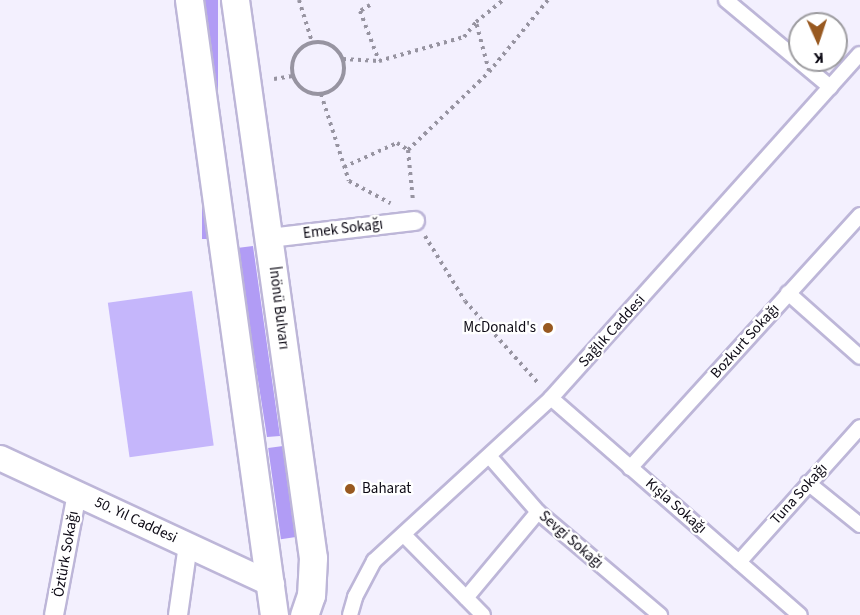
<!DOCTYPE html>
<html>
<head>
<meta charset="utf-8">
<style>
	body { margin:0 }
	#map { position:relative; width:860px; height:615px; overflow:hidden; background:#f3f0fe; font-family:"Source Sans 3",sans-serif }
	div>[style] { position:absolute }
	.green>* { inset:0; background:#c5b6fb; transform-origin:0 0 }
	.water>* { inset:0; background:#b19cf5; transform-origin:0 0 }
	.path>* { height:4px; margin-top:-2px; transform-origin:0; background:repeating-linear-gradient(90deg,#9794a1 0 3px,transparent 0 7.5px) }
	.path>.ring { margin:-2px; padding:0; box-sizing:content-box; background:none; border:4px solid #9794a1; border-radius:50% }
	.roads { filter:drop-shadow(2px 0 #bdb6d8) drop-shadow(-2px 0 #bdb6d8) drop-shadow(0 2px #bdb6d8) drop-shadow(0 -2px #bdb6d8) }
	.pedestrian>* { height:14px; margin:-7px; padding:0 7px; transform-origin:7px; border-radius:7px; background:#fff }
	.minor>* { height:18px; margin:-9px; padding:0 9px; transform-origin:9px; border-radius:9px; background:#fff }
	.tertiary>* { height:24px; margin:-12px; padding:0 12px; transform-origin:12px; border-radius:12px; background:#fff }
	.secondary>* { height:27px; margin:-13.5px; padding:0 13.5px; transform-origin:13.5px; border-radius:13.5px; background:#fff }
	.dots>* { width:16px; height:16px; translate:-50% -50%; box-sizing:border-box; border:3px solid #fff; border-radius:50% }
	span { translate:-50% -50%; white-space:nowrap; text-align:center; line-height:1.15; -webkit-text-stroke:4.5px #fff; paint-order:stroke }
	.street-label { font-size:15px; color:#0c0914 }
	.poi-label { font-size:15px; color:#0c0914 }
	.right { translate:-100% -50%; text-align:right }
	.left { translate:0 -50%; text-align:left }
	.north { position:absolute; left:788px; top:12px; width:60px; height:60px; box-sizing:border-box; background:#fff; border:2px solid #9e9da1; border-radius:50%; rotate:177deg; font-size:16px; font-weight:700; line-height:24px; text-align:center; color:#0c0914 }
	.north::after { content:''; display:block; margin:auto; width:21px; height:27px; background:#985920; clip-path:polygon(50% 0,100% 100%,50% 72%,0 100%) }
</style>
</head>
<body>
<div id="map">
	<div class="green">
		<div style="left:192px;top:291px;width:156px;height:85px;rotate:82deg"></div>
	</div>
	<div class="water">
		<div style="left:202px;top:0;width:16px;height:239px"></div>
		<div style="clip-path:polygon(253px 246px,280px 436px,267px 437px,237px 248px)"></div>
		<div style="left:283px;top:446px;width:92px;height:15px;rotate:82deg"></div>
	</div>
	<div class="path">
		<div style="left:299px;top:0;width:44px;rotate:72.8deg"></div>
		<div style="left:370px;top:5px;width:12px;rotate:149deg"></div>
		<div style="left:360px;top:11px;width:53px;rotate:69.2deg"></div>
		<div class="ring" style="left:292px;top:42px;width:48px;height:48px"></div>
		<div style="left:343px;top:59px;width:36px;rotate:3deg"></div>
		<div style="left:379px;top:61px;width:88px;rotate:-15.8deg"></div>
		<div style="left:464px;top:37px;width:19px;rotate:-51deg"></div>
		<div style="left:489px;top:71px;width:51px;rotate:-104.9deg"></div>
		<div style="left:476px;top:22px;width:35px;rotate:-39deg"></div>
		<div style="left:274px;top:79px;width:19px;rotate:-9deg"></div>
		<div style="left:321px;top:94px;width:91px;rotate:72.2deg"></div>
		<div style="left:349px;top:181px;width:47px;rotate:28.2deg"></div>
		<div style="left:408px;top:150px;width:112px;rotate:-43.9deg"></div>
		<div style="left:489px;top:72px;width:93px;rotate:-50.7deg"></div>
		<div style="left:344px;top:167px;width:58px;rotate:-24.4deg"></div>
		<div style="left:397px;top:143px;width:13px;rotate:32deg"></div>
		<div style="left:408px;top:150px;width:51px;rotate:84.4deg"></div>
		<div style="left:425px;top:236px;width:76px;rotate:58.4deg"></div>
		<div style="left:465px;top:301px;width:111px;rotate:48.3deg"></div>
	</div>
	<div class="roads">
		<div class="pedestrian">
			<div style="left:726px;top:0;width:136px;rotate:39.9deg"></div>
			<div style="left:788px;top:293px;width:96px;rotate:41.6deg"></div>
			<div style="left:551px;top:398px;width:330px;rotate:41.1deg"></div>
			<div style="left:490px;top:457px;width:73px;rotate:48.9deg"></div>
			<div style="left:538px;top:512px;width:160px;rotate:40.2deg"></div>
			<div style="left:630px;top:468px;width:342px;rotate:-47.7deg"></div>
			<div style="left:808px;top:483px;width:67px;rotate:38.9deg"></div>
			<div style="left:405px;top:536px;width:111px;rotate:45.4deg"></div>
			<div style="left:739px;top:562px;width:181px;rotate:-48.1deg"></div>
			<div style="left:466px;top:598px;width:112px;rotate:-50.1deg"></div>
			<div style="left:350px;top:615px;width:19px;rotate:-74deg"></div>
			<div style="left:355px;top:597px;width:41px;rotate:-62.2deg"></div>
			<div style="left:374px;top:561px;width:241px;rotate:-42.6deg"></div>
			<div style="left:551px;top:398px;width:462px;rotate:-48.1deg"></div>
		</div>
		<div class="minor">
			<div style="left:270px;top:238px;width:146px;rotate:-6.7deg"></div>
			<div style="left:54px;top:615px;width:124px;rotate:-79.3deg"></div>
			<div style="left:178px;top:615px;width:71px;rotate:-81.9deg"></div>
		</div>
		<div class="tertiary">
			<div style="left:0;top:458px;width:300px;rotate:24.9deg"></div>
		</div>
		<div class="secondary">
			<div style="left:189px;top:0;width:621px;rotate:82.13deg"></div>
			<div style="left:235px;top:0;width:563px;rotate:82.04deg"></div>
			<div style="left:313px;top:558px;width:37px;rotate:93deg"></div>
			<div style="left:311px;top:595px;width:21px;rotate:109deg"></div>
		</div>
	</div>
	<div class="dots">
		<div style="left:548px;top:328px;background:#985920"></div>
		<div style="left:350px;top:489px;background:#985920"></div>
	</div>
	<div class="street-label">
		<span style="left:343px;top:229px;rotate:-7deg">Emek Sokağı</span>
		<span style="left:279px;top:308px;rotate:83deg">İnönü Bulvarı</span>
		<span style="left:612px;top:331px;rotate:-48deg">Sağlık Caddesi</span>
		<span style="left:745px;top:341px;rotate:-48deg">Bozkurt Sokağı</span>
		<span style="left:799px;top:494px;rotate:-48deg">Tuna Sokağı</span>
		<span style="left:676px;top:506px;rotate:41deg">Kışla Sokağı</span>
		<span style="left:136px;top:520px;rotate:25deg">50. Yıl Caddesi</span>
		<span style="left:571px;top:540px;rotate:41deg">Sevgi Sokağı</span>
		<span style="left:66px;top:554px;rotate:-80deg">Öztürk Sokağı</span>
	</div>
	<div class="poi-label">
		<span class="right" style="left:536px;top:328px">McDonald's</span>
		<span class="left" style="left:362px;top:489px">Baharat</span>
	</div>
	<div class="north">K</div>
</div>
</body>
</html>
